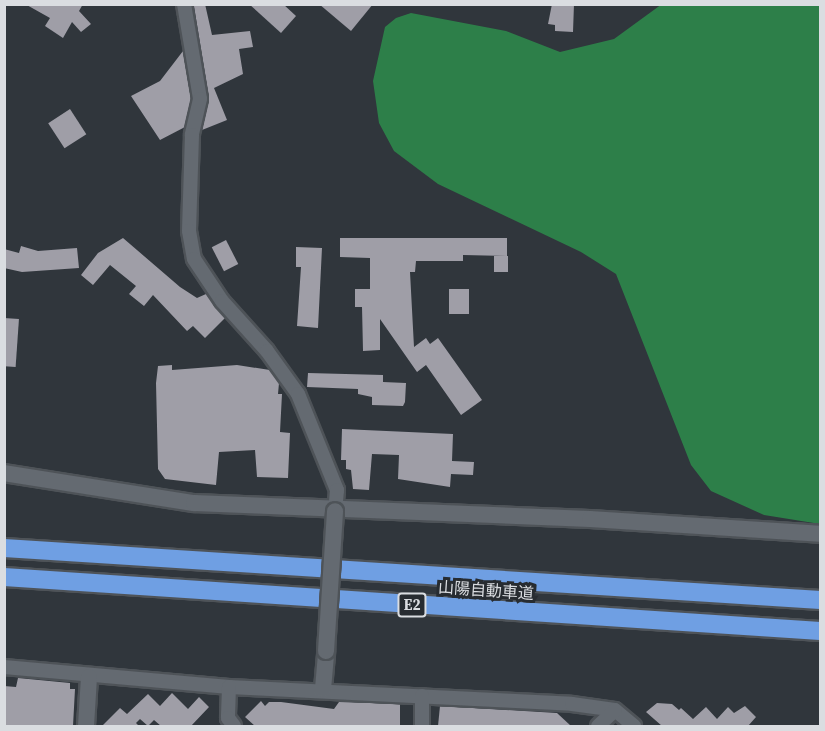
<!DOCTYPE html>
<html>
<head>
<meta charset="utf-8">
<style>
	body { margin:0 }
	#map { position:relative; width:825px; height:731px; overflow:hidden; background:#30363c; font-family:"Source Serif 4","Noto Sans JP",serif }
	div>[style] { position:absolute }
	.forest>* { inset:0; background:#2d7f49 }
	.building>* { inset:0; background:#9f9ea7; transform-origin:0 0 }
	.roads { filter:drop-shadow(2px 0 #4e5358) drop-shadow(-2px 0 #4e5358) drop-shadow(0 2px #4e5358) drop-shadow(0 -2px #4e5358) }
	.minor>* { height:14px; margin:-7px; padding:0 7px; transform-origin:7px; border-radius:7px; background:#646a71 }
	.tertiary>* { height:16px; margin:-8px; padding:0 8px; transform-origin:8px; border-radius:8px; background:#646a71 }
	.motorway>* { height:18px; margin:-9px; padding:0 9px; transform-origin:9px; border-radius:9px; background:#6f9fe3 }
	.bridges { filter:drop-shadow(2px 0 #4e5358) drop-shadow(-2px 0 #4e5358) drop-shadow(0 2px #4e5358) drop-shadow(0 -2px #4e5358) }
	.tertiary-bridge>* { height:16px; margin:-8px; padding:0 8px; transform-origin:8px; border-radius:8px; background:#646a71 }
	span { translate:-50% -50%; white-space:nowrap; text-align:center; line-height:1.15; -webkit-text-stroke:6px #272c31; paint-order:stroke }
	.shield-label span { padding:2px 4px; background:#272c31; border:2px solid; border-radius:4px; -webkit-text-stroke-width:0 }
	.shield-label { font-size:15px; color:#dadde1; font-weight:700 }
	.street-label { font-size:16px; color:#dadde1 }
	.frame { position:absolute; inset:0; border:6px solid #dadde1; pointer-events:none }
</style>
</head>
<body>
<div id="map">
	<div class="forest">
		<div style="clip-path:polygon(662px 4px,820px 5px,820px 524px,764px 515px,711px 491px,691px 465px,616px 274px,581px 252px,438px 184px,394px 151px,379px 123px,373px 81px,385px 27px,396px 18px,411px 13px,506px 31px,560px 52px,614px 39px)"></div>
	</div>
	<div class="building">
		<div style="clip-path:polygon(25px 4px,83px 4px,79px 11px,91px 24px,81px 32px,72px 22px,63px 38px,45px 26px,50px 18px)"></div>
		<div style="clip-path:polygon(205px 4px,212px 35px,250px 31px,253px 47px,239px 49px,243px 74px,214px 88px,227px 120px,202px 130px,209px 98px,194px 6px)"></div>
		<div style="clip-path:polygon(249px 4px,283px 4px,296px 16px,281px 33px)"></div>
		<div style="clip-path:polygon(319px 4px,373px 4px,351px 31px)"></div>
		<div style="clip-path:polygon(552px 4px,574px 4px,573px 32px,555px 31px,555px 25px,548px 24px)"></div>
		<div style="clip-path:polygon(183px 51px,191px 99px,185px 127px,160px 140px,131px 96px,160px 81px)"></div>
		<div style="left:70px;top:109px;width:30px;height:26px;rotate:57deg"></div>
		<div style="clip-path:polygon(123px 238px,180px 287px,197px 298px,206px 294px,225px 318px,205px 338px,193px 326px,187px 331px,153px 295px,144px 306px,129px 294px,136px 286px,110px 265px,93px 285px,81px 275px,98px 253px)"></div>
		<div style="clip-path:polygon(340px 238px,507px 238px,507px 256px,463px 255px,463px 261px,416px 261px,415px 272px,410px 272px,414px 347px,426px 338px,430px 344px,438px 338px,482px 400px,461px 415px,426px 365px,417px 372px,380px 319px,380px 350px,363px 351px,362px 307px,355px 307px,355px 289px,370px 289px,370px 258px,340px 257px)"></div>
		<div style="left:226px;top:240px;width:27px;height:16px;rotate:63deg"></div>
		<div style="clip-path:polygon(21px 246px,38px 251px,77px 248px,79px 268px,22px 272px,4px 268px,4px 249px,19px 253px)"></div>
		<div style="clip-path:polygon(296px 247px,322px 248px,318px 328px,297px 326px,301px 267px,296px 267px)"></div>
		<div style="left:494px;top:256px;width:14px;height:16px"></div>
		<div style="left:449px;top:289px;width:20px;height:25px"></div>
		<div style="left:4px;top:318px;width:15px;height:48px;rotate:4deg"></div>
		<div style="clip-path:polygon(172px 365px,172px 370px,237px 365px,270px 370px,279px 383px,278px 394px,282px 394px,280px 432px,290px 433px,288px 478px,257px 477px,255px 450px,219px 452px,216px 485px,165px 479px,158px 469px,156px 383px,158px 366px)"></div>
		<div style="clip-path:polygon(308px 373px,383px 375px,383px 382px,406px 383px,405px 402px,403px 406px,372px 405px,372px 397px,358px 394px,358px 389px,307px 387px)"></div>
		<div style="clip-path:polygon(342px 429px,453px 434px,452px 461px,474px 462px,473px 475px,451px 474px,450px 487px,398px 479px,399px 455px,372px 454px,369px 490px,353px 489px,351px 470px,346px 469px,346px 460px,341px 460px)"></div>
		<div style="clip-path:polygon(18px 678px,70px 683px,70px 689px,75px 689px,73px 726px,4px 726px,4px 686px,16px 687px)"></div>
		<div style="clip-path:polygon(172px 693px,188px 709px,199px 697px,209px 707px,191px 726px,161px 726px,154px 720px,148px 726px,140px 719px,136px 723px,139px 726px,102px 726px,120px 708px,127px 714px,148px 694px,160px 706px)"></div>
		<div style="clip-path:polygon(261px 701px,265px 706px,269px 702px,281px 702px,334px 709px,339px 702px,400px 704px,400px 726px,255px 726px,245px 717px)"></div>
		<div style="clip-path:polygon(657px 703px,672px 704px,679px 710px,681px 708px,693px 719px,706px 707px,717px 719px,728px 707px,734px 713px,745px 706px,756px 717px,748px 726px,662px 726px,646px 712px)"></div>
		<div style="clip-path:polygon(440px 706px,557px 713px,571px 726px,438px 726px)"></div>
	</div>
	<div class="roads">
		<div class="minor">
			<div style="left:184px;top:4px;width:96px;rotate:80.4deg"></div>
			<div style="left:200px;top:99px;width:37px;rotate:103deg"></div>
			<div style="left:192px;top:135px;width:96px;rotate:91.8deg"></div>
			<div style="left:189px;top:231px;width:28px;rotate:80deg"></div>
			<div style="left:194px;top:259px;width:50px;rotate:56.3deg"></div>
			<div style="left:222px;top:301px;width:67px;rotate:48deg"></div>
			<div style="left:267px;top:351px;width:53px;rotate:54.2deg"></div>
			<div style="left:298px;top:394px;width:104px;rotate:67.9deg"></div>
			<div style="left:337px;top:490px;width:21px;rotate:95deg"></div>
			<div style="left:4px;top:667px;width:226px;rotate:5.1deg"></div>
			<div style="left:229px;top:687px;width:343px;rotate:2.8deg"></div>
			<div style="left:572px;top:704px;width:43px;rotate:7.9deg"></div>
			<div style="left:615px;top:710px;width:25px;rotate:40deg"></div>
			<div style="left:229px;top:687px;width:31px;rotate:92deg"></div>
			<div style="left:228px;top:718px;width:10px;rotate:53deg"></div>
			<div style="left:422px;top:696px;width:30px;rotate:90deg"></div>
			<div style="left:598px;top:726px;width:23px;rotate:-43deg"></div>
		</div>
		<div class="tertiary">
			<div style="left:4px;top:473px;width:192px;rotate:9deg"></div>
			<div style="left:194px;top:503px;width:396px;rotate:2.3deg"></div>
			<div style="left:590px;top:519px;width:230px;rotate:3.7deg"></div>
			<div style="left:323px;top:689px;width:38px;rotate:-85deg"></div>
			<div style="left:86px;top:726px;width:49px;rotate:-86.5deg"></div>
		</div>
		<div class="motorway">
			<div style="left:4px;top:548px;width:818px;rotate:3.65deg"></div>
			<div style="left:4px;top:577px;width:818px;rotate:3.79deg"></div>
		</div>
	</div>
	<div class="bridges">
		<div class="tertiary-bridge">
			<div style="left:326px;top:651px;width:140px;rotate:-86.3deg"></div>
		</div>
	</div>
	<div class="shield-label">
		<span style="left:412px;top:605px">E2</span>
	</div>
	<div class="street-label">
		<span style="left:486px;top:590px;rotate:4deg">山陽自動車道</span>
	</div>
	<div class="frame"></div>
</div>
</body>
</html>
